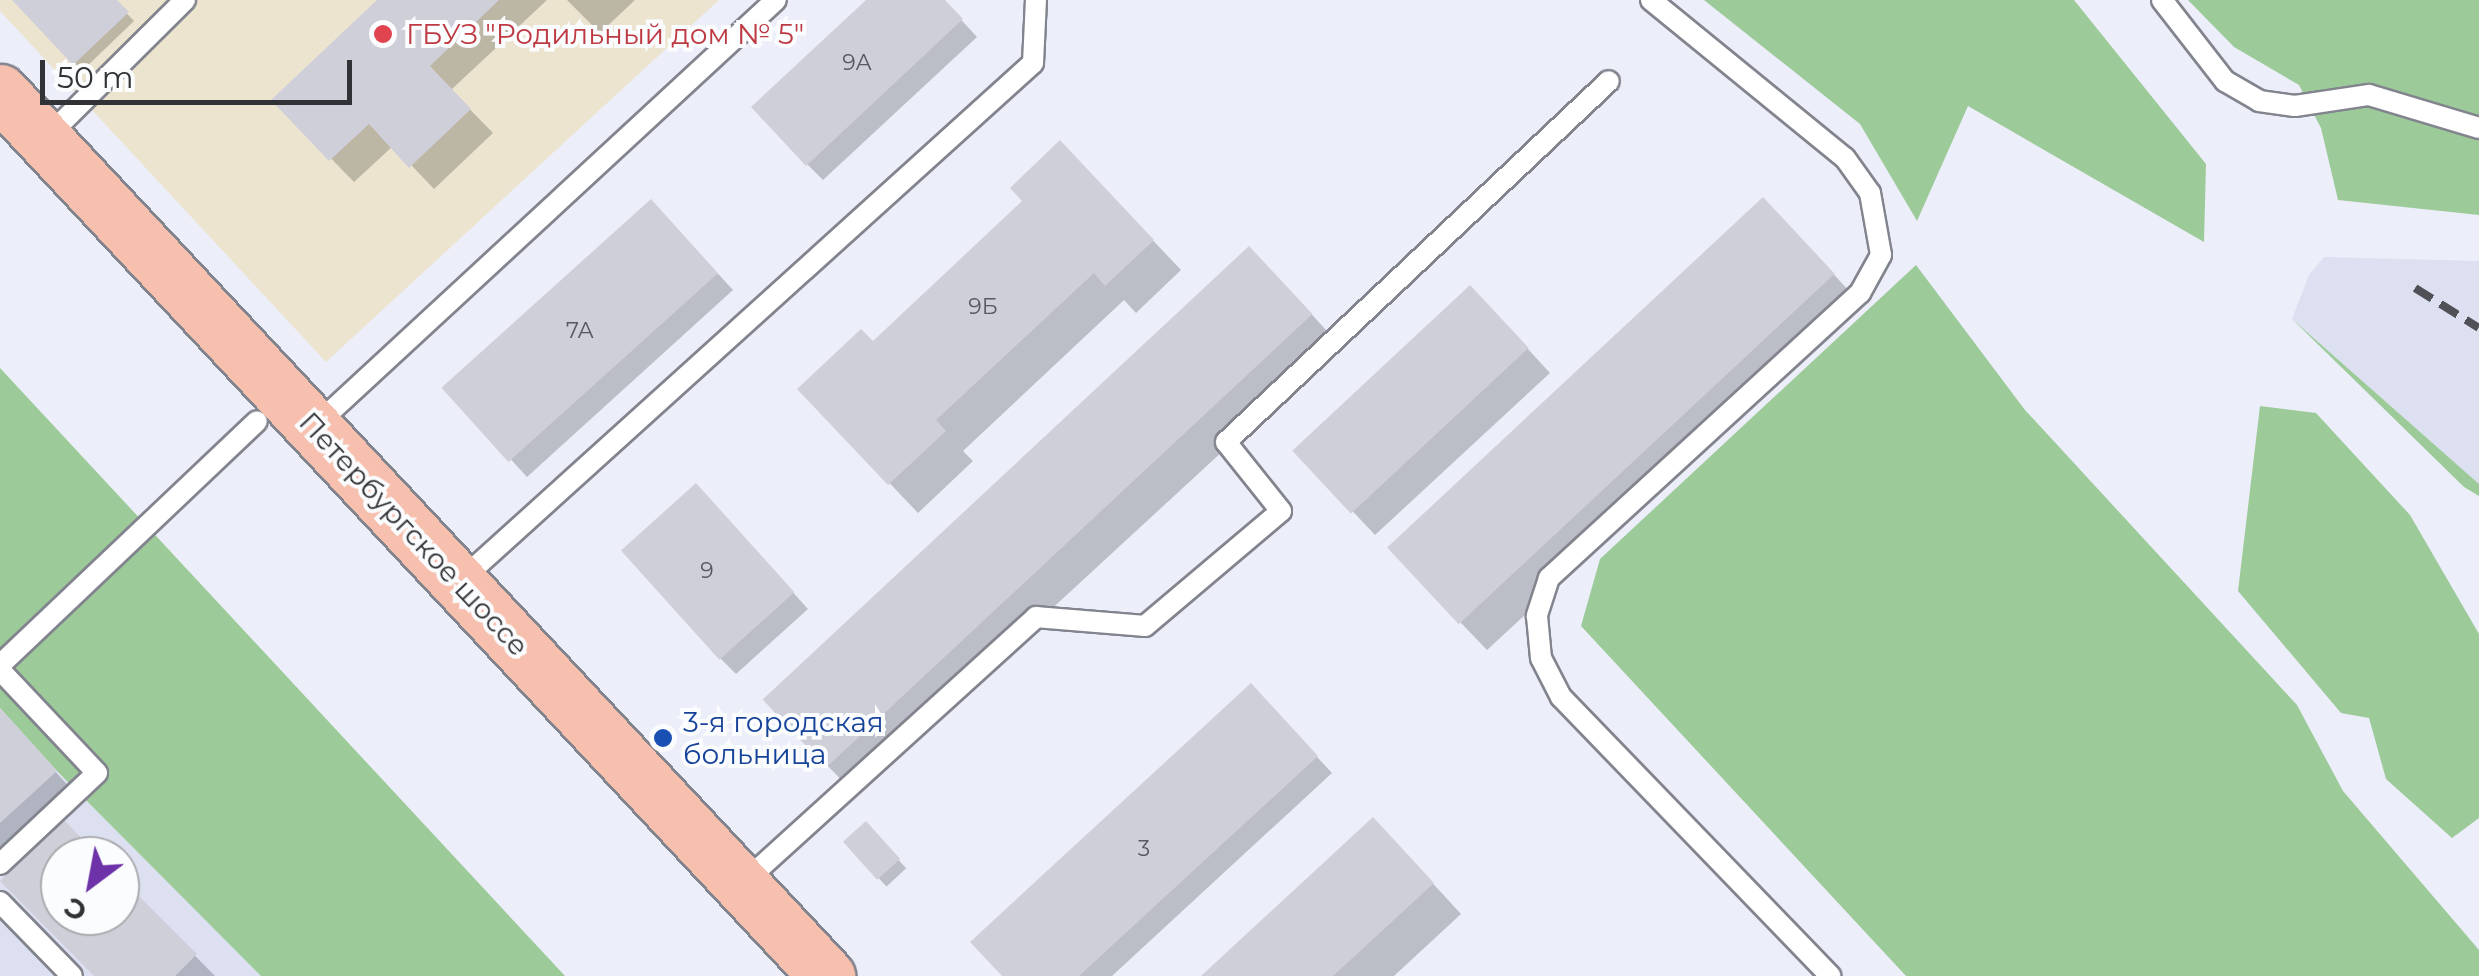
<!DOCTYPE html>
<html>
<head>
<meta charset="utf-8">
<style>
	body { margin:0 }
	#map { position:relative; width:2479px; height:976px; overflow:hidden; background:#eceef9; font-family:Montserrat,sans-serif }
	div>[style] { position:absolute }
	.built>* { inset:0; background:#dce0f1 }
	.medical>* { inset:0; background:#ece4cf }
	.green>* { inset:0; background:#9dca99 }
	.shadow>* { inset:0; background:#0003; transform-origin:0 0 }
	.building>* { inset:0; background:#cfcfda; transform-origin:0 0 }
	.roads { filter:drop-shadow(2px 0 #82848e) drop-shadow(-2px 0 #82848e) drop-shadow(0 2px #82848e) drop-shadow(0 -2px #82848e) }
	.lane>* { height:20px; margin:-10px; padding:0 10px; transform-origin:10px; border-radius:10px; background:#fff }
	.primary>* { height:55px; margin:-27.5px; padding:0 27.5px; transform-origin:27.5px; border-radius:27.5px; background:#f7bfae }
	.rail>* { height:8px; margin-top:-4px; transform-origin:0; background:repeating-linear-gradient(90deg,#505156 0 20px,transparent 0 30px) }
	.dots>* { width:28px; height:28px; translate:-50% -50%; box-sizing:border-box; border:5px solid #fbfcfe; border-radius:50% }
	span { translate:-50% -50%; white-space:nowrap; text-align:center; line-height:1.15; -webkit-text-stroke:8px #fbfcfe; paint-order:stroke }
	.number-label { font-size:22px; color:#58595f }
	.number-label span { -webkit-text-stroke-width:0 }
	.health-label { font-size:28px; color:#be3a42 }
	.left { translate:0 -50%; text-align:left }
	.street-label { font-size:28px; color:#313236 }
	.transit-label { font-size:28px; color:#164399 }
	.north { position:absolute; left:40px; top:836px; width:100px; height:100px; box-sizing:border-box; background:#fbfcfe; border:2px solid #aaabae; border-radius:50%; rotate:212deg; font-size:28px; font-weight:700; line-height:40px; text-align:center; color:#313236 }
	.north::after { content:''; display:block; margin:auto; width:35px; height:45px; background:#6d32a7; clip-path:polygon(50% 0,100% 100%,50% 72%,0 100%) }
	.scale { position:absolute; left:40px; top:60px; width:312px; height:45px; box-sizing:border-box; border:5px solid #313236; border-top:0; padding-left:12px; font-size:30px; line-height:35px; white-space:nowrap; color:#313236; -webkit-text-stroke:8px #fbfcfe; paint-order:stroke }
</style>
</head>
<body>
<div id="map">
	<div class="built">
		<div style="clip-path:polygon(2324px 257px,2479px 261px,2479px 484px,2292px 319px,2309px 275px)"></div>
		<div style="clip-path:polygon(evenodd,0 708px,57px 771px,261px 976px,0 976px,0 708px,60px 856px,120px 856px,120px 916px,60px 916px,60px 856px)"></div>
	</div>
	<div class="medical">
		<div style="clip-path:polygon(0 0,719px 0,326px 362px,0 11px)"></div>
	</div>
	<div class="green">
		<div style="clip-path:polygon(1704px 0,2074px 0,2206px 164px,2204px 242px,1968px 106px,1917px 221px,1860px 124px)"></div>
		<div style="clip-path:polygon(2188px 0,2479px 0,2479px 215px,2338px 200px,2321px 128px,2299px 85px,2234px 47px)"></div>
		<div style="clip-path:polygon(1916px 265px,2025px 410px,2297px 705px,2343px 791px,2479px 950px,2479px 976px,1906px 976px,1581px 626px,1600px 559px)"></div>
		<div style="clip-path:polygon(2292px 319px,2479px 484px,2479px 496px,2464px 487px)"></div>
		<div style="clip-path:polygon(0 368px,565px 976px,261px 976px,57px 771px,0 708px)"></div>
		<div style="clip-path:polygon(2260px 406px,2316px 413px,2410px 515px,2479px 634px,2479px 818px,2452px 838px,2386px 779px,2369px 718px,2341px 713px,2238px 591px)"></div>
	</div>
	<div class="shadow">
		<div style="clip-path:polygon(15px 0,114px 0,134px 21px,82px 71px)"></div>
		<div style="clip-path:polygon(380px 0,547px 0,451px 90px,493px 133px,434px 189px,393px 146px,354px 182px,274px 100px)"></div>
		<div style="clip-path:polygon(567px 0,635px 0,600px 33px)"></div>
		<div style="clip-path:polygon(869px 0,943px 0,977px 37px,823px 180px,807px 164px)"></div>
		<div style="clip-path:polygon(1089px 173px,1181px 270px,1136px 313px,1124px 300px,963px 451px,973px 461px,918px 513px,800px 389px,873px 345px)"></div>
		<div style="clip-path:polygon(667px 218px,733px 290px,527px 477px,446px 389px)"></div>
		<div style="clip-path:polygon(1792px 229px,1862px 305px,1487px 650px,1388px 547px)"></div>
		<div style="clip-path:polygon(1278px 278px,1339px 344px,853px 792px,825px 763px)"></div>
		<div style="clip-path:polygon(1493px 311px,1550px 373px,1375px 535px,1295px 450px)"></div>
		<div style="clip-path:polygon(712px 503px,808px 609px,736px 674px,720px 658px)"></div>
		<div style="clip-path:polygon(1266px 702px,1332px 773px,1112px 976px,1005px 976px)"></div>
		<div style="clip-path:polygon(0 710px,71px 789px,0 867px)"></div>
		<div style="clip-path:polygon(62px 822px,96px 856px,60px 856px,60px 916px,120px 916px,120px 880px,215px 976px,98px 976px,3px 880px)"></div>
		<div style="left:866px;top:825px;width:59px;height:27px;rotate:47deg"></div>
		<div style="clip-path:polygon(1402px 850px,1461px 914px,1394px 976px,1205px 976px)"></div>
	</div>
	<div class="building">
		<div style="clip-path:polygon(12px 0,117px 0,129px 12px,73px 65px)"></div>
		<div style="clip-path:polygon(377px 0,499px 0,430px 66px,471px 109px,409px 168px,369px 124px,329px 161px,271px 100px)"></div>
		<div style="clip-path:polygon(866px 0,945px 0,963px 19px,806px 166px,751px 107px)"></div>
		<div style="clip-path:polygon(1060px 140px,1154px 240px,1105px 286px,1094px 273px,936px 420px,946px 431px,888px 485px,797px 389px,861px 329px,873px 341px,1022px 201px,1010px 188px)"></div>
		<div style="left:1763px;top:197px;width:105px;height:514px;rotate:47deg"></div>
		<div style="left:651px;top:199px;width:100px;height:282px;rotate:48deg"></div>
		<div style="left:1249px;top:246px;width:93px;height:665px;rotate:47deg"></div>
		<div style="left:1470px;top:285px;width:86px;height:243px;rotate:47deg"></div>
		<div style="left:696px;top:483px;width:147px;height:101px;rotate:48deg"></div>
		<div style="clip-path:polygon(1251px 683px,1318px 756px,1079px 976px,1002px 976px,970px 942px)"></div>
		<div style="clip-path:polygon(0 708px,57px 771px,0 823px)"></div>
		<div style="clip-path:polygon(1373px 817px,1434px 883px,1333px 976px,1201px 976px)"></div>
		<div style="clip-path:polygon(62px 818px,99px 856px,60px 856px,60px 916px,120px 916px,120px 877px,197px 954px,175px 976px,94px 976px,0 881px)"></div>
		<div style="left:866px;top:821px;width:51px;height:31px;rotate:48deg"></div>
	</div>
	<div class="roads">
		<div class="lane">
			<div style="left:1651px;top:0;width:250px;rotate:39.2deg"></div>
			<div style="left:1845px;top:158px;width:43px;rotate:54.5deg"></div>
			<div style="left:1870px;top:193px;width:63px;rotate:79.9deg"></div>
			<div style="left:1881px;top:255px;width:43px;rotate:118.9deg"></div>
			<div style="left:1860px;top:293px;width:422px;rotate:137.5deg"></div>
			<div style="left:1549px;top:578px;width:40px;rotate:108deg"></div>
			<div style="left:1537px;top:616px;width:42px;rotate:84.6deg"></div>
			<div style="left:1541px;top:658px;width:44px;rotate:62.9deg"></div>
			<div style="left:1561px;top:697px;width:388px;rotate:46deg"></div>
			<div style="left:2162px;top:0;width:103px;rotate:52.1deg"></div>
			<div style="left:2225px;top:81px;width:39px;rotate:30deg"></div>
			<div style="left:2259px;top:101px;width:36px;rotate:8deg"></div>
			<div style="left:2295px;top:106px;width:75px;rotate:-8.5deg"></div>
			<div style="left:2369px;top:95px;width:115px;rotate:16.7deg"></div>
			<div style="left:46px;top:138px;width:196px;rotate:-44.8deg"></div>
			<div style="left:316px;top:425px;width:626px;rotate:-42.74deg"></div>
			<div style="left:461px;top:580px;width:771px;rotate:-42.11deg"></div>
			<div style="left:1033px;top:63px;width:63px;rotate:-87.3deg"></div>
			<div style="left:0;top:665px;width:354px;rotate:-43.5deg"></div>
			<div style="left:0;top:670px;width:141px;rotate:46.7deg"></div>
			<div style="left:97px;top:773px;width:133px;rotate:136.8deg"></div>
			<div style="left:743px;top:883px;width:396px;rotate:-42.2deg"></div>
			<div style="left:1036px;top:617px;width:109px;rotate:4.7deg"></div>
			<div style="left:1145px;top:626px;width:178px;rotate:-40.2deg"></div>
			<div style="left:1281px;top:511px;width:88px;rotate:-128.6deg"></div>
			<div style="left:1226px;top:442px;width:526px;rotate:-43.31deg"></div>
			<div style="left:0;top:902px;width:103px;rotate:45.8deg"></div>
		</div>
		<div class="primary">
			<div style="left:0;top:92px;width:1211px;rotate:46.91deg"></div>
		</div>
	</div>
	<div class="rail">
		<div style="left:2415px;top:288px;width:75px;rotate:32deg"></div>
	</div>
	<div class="dots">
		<div style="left:383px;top:34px;background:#e0444e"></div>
		<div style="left:663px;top:738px;background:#1a4fb4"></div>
	</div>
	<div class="number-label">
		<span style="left:857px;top:63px">9А</span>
		<span style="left:983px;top:307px">9Б</span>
		<span style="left:580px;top:331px">7А</span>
		<span style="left:707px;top:571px">9</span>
		<span style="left:1144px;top:849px">3</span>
	</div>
	<div class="health-label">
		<span class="left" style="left:406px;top:34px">ГБУЗ "Родильный дом № 5"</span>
	</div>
	<div class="street-label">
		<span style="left:414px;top:534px;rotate:47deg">Петербургское шоссе</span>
	</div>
	<div class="transit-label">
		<span class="left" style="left:683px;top:738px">3-я городская<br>больница</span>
	</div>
	<div class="north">С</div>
	<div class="scale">50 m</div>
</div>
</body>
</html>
